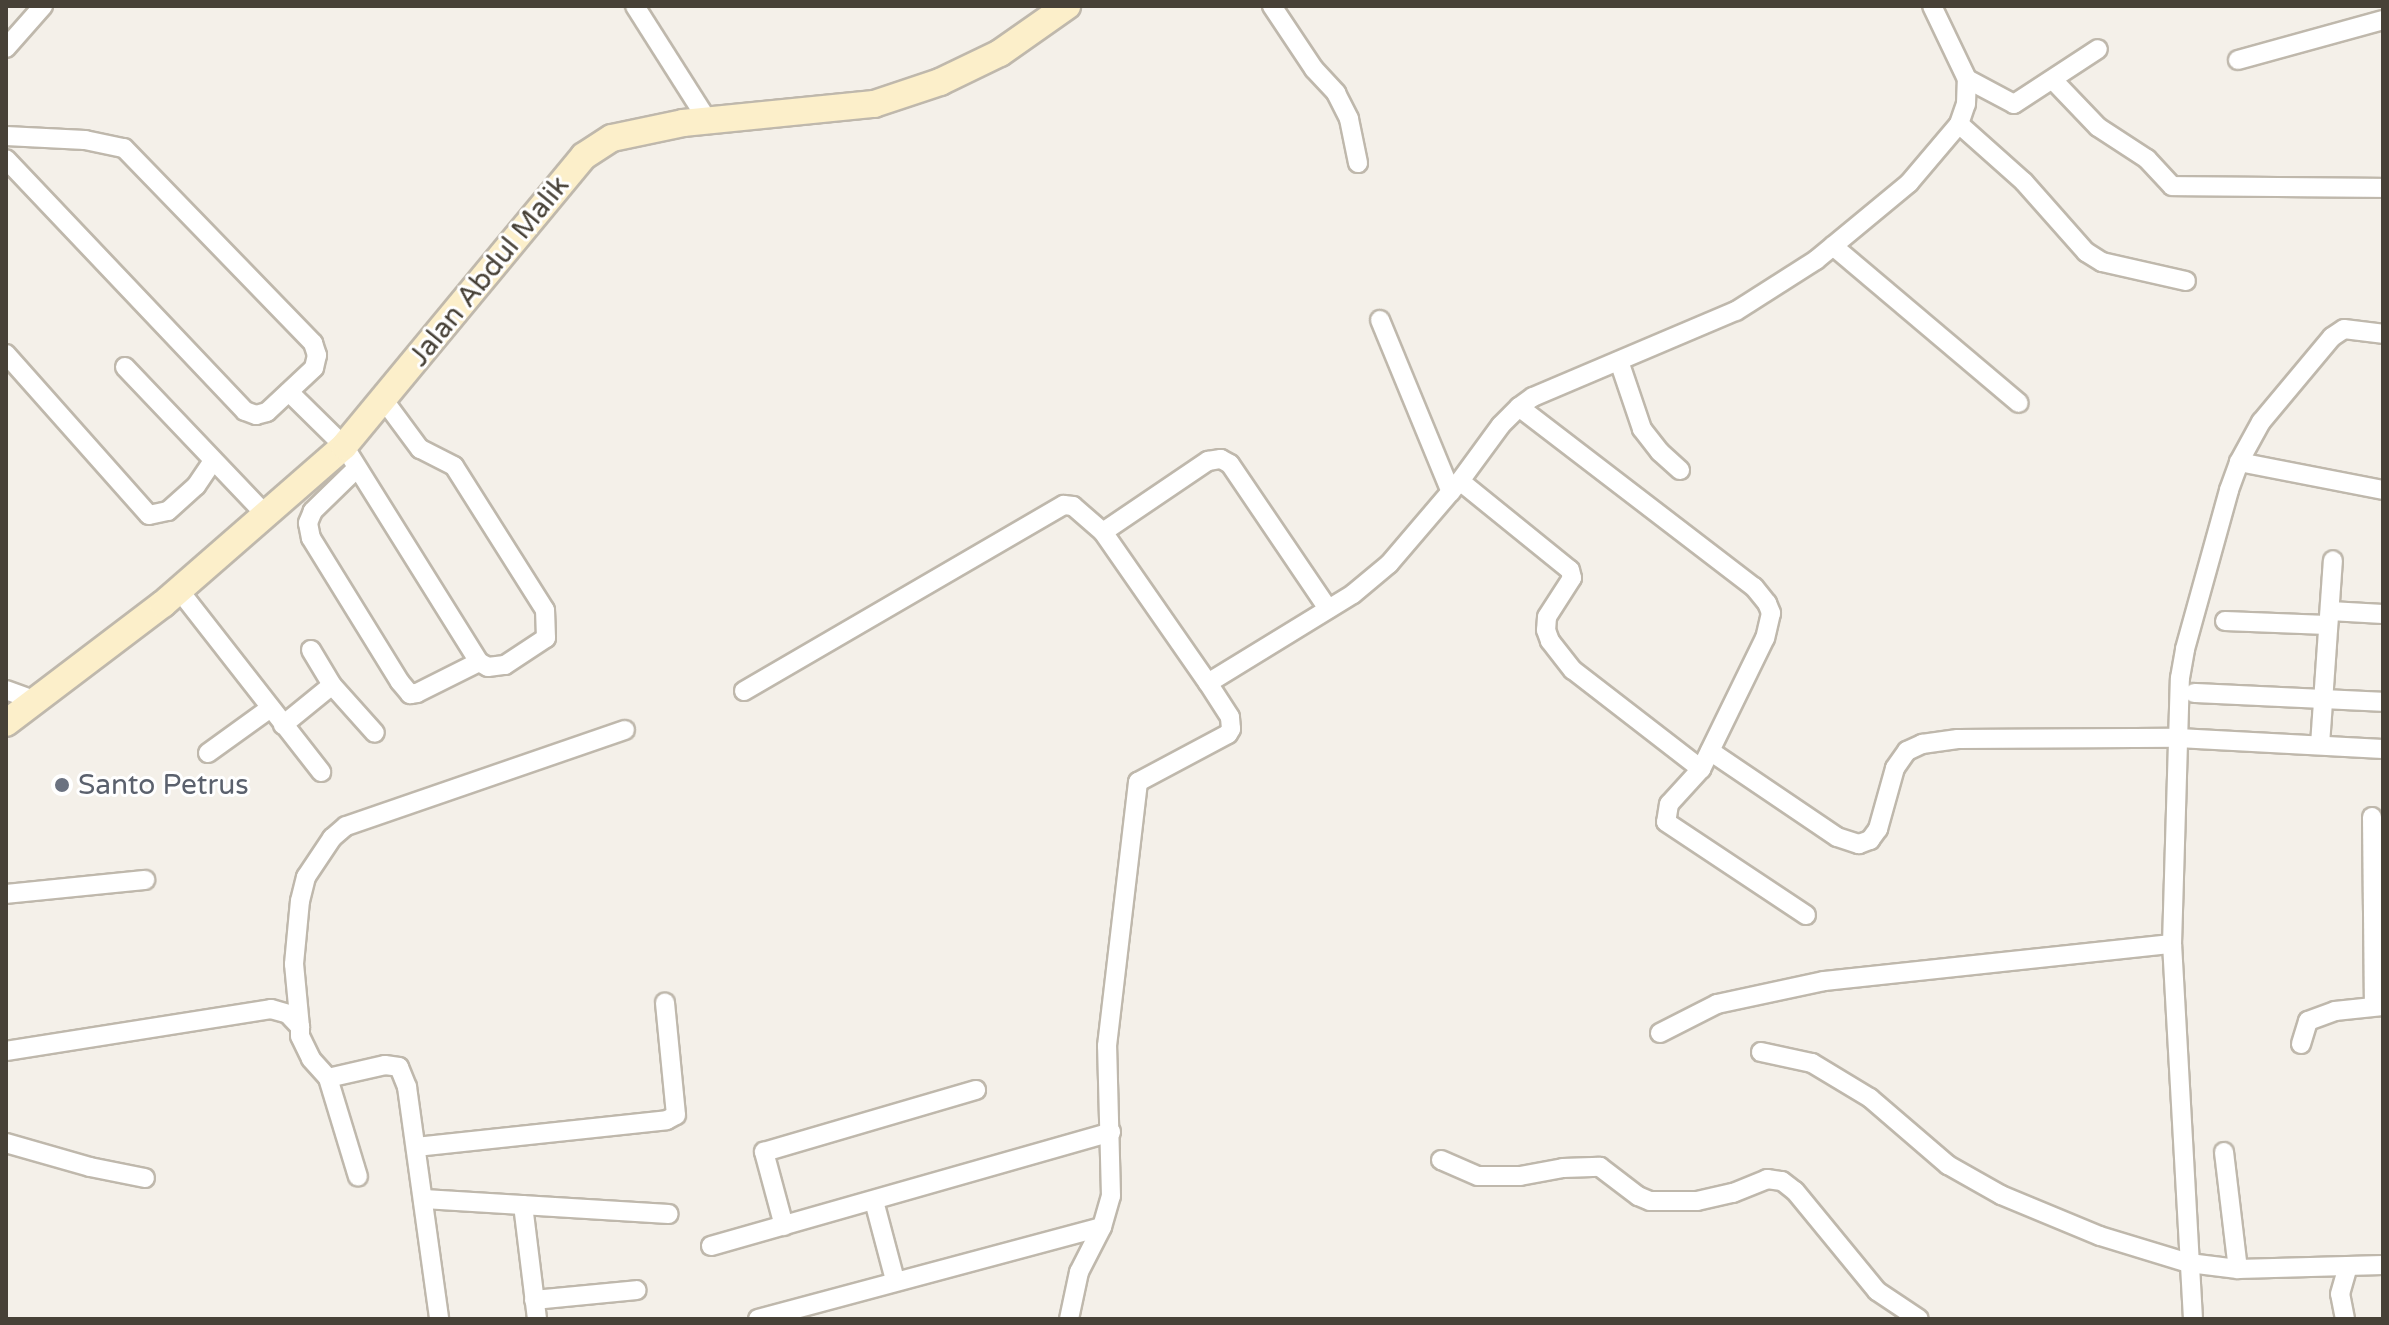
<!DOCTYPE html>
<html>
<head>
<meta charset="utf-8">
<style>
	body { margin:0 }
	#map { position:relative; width:2389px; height:1325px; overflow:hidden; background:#f4f0e9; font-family:"Varela Round",sans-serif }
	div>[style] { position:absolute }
	.roads { filter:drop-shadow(2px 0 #bfb8ac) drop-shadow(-2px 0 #bfb8ac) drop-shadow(0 2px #bfb8ac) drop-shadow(0 -2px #bfb8ac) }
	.street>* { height:18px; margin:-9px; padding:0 9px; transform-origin:9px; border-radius:9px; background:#fff }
	.secondary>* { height:26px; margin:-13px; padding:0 13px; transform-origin:13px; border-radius:13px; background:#fcefca }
	.dots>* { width:22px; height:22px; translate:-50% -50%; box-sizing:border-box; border:4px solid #fff; border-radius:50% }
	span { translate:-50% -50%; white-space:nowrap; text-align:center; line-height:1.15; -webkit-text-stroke:6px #fff; paint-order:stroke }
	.street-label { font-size:28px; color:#474137 }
	.worship-label { font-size:28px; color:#5b616d }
	.left { translate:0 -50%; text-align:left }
	.frame { position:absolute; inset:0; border:8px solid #474137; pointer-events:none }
</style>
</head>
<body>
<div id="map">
	<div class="roads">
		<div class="street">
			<div style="left:635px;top:6px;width:136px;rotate:57.6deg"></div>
			<div style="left:1272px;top:6px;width:76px;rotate:56.3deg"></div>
			<div style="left:1314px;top:69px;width:33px;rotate:47deg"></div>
			<div style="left:1336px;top:93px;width:29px;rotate:63deg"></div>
			<div style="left:1349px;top:119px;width:45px;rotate:78.4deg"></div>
			<div style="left:6px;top:48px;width:56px;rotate:-48.6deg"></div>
			<div style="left:2238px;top:60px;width:150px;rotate:-15.4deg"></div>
			<div style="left:1967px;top:79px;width:53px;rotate:28deg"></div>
			<div style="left:2014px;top:104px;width:100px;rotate:-33.2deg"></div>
			<div style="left:2053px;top:80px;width:65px;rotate:46.2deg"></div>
			<div style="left:2098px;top:127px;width:59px;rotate:33.1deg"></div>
			<div style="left:2147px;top:159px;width:37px;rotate:47deg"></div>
			<div style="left:2172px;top:186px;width:211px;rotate:0.5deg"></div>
			<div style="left:1959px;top:124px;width:87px;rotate:41.7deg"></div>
			<div style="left:2024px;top:182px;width:94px;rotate:48.5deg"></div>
			<div style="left:2086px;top:252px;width:19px;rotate:32deg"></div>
			<div style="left:2102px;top:262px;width:86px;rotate:12.7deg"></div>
			<div style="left:6px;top:136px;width:79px;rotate:2.9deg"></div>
			<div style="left:85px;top:140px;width:40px;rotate:12deg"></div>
			<div style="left:124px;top:148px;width:272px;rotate:45.9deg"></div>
			<div style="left:313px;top:343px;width:13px;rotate:72deg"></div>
			<div style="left:317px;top:355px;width:13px;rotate:103deg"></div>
			<div style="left:314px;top:368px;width:64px;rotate:136.9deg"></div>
			<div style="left:267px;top:412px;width:11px;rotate:165deg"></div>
			<div style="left:256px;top:415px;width:12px;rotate:-160deg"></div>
			<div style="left:245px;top:411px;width:347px;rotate:-133.5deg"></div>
			<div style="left:1833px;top:246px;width:243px;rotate:40.2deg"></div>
			<div style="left:1380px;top:320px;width:186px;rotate:67.6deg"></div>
			<div style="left:6px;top:354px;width:215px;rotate:48.4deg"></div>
			<div style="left:149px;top:515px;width:19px;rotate:-12deg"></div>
			<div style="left:168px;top:511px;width:38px;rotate:-42deg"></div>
			<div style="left:196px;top:486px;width:29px;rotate:-56deg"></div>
			<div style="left:1619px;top:361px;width:72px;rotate:71.3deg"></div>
			<div style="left:1642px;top:429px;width:29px;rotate:52deg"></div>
			<div style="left:1660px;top:452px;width:27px;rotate:42deg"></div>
			<div style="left:125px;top:367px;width:204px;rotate:46.4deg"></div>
			<div style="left:289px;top:392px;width:77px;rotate:44.5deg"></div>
			<div style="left:344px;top:446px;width:255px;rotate:58deg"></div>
			<div style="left:479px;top:662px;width:10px;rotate:29deg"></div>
			<div style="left:488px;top:667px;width:17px;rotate:-7deg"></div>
			<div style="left:505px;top:665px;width:49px;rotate:-33.4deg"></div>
			<div style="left:546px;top:638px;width:28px;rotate:-92deg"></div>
			<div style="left:545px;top:610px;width:170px;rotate:-122.3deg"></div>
			<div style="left:454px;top:466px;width:38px;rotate:-153deg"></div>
			<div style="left:420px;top:449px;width:62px;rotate:-126.5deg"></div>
			<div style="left:1519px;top:407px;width:296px;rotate:37.5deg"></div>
			<div style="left:1754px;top:587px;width:21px;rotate:51deg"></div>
			<div style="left:1767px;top:603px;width:11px;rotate:68deg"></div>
			<div style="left:1771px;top:613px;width:26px;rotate:103deg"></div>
			<div style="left:1765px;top:638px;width:146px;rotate:116deg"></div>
			<div style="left:1701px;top:769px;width:47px;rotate:132.4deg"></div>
			<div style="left:1669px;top:804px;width:18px;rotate:99deg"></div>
			<div style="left:1666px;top:822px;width:168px;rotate:33.6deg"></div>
			<div style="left:2239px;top:462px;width:147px;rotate:11deg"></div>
			<div style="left:357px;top:468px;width:62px;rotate:135.7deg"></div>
			<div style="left:313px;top:511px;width:13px;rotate:113deg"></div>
			<div style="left:308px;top:523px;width:15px;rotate:79deg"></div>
			<div style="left:311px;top:538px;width:169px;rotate:58.3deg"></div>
			<div style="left:400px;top:682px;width:16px;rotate:50deg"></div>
			<div style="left:410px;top:694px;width:7px;rotate:-8deg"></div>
			<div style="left:417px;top:693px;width:69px;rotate:-26.6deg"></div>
			<div style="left:1460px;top:481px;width:141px;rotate:39deg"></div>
			<div style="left:1570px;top:570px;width:8px;rotate:76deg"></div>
			<div style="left:1572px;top:578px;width:46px;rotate:122.7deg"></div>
			<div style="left:1547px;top:617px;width:13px;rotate:94deg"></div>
			<div style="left:1546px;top:630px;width:12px;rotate:70deg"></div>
			<div style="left:1550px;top:641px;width:37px;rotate:52deg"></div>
			<div style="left:1573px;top:670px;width:162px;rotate:37.7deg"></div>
			<div style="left:1103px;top:532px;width:127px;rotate:-34.1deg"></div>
			<div style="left:1208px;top:461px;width:13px;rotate:-9deg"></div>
			<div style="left:1221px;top:459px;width:10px;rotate:29deg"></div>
			<div style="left:1230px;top:464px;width:175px;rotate:55.9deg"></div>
			<div style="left:179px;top:590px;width:231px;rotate:52deg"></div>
			<div style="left:2330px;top:611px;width:53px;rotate:3.2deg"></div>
			<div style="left:2225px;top:621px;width:102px;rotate:2.2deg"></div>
			<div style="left:311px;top:650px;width:41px;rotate:59deg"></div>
			<div style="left:6px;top:690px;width:30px;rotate:20deg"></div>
			<div style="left:744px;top:691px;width:370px;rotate:-30.2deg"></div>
			<div style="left:1064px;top:505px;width:9px;rotate:6deg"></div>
			<div style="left:1073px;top:506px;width:40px;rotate:41deg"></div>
			<div style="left:1103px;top:532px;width:184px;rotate:55.2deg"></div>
			<div style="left:2194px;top:693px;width:189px;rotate:2.7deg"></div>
			<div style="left:283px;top:725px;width:63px;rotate:-39.2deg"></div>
			<div style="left:332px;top:685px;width:64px;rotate:48.1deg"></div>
			<div style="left:2320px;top:745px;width:185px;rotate:-86deg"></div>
			<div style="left:1710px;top:751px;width:153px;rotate:34.1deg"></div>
			<div style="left:1837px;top:837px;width:23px;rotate:18deg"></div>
			<div style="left:1859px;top:844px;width:12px;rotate:-20deg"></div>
			<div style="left:1870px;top:840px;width:14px;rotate:-54deg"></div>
			<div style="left:1878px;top:829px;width:63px;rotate:-74.4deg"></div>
			<div style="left:1895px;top:768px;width:21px;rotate:-55deg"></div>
			<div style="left:1907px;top:751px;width:17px;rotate:-25deg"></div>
			<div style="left:1922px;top:744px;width:36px;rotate:-8deg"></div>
			<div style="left:1958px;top:739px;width:220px;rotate:-0.3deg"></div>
			<div style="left:2178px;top:738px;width:205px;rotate:3.1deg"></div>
			<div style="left:208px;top:753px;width:75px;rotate:-35.8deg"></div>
			<div style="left:2372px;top:817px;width:189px;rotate:89.4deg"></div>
			<div style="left:6px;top:894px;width:140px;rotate:-5.8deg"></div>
			<div style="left:300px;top:1027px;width:63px;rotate:-95.4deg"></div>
			<div style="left:294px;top:964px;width:63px;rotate:-84.6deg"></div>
			<div style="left:300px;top:901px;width:25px;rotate:-76deg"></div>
			<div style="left:306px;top:877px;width:47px;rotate:-56.3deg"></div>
			<div style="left:332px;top:838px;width:18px;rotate:-41deg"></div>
			<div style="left:346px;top:826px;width:295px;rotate:-19deg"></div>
			<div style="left:1660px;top:1033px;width:64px;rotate:-27deg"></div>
			<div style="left:1717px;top:1004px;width:109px;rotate:-12.1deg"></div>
			<div style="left:1824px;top:981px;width:350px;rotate:-6.1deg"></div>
			<div style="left:2301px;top:1044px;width:24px;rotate:-73deg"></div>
			<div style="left:2308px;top:1021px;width:29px;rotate:-20deg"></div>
			<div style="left:2335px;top:1011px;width:48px;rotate:-5.9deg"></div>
			<div style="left:6px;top:1051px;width:268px;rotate:-9deg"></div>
			<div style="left:271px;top:1009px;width:18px;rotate:16deg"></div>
			<div style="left:288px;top:1014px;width:18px;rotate:47deg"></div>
			<div style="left:300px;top:1027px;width:9px;rotate:90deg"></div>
			<div style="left:300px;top:1036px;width:25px;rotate:64deg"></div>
			<div style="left:311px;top:1059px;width:25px;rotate:48deg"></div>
			<div style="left:328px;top:1078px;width:58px;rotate:-12.8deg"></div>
			<div style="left:385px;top:1065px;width:14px;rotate:8deg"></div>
			<div style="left:399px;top:1067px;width:22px;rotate:68deg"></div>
			<div style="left:407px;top:1087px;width:234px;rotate:82.1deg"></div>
			<div style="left:1761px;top:1052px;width:52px;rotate:12.2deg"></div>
			<div style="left:1812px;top:1063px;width:68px;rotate:31.1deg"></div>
			<div style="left:1870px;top:1098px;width:103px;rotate:40.7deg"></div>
			<div style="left:1948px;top:1165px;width:61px;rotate:29.5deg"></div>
			<div style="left:2001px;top:1195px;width:107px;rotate:22.5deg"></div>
			<div style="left:2100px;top:1236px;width:93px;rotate:16.9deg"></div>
			<div style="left:2189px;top:1263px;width:49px;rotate:7deg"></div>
			<div style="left:2238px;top:1269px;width:145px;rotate:-1.6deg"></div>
			<div style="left:328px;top:1078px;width:103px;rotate:73.1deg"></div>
			<div style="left:6px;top:1143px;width:87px;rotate:15.9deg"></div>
			<div style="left:90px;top:1167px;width:56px;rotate:11.3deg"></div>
			<div style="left:416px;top:1147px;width:252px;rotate:-6.1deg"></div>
			<div style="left:667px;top:1120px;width:10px;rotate:-29deg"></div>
			<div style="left:676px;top:1115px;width:113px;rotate:-95.6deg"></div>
			<div style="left:2224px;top:1152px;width:118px;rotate:83.2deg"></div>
			<div style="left:1441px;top:1160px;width:40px;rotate:23.4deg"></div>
			<div style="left:1478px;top:1176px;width:42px"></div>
			<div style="left:1520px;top:1176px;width:44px;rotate:-10.5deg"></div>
			<div style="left:1563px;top:1168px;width:37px;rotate:-2deg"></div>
			<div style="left:1600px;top:1167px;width:48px;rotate:37.3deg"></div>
			<div style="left:1638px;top:1196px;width:13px;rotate:23deg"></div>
			<div style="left:1650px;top:1201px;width:47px"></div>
			<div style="left:1697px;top:1201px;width:37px;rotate:-13deg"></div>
			<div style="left:1733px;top:1193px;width:37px;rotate:-22deg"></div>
			<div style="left:1767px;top:1179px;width:15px;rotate:8deg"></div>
			<div style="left:1782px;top:1181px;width:16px;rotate:38deg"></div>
			<div style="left:1795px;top:1191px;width:129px;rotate:50.6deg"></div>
			<div style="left:1877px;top:1291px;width:50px;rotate:33.7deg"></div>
			<div style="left:424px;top:1199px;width:245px;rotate:3.5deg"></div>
			<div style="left:874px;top:1201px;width:82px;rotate:75.1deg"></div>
			<div style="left:523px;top:1205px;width:115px;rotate:83deg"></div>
			<div style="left:784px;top:1226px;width:77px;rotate:-105.1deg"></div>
			<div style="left:764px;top:1152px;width:221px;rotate:-16.3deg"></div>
			<div style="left:711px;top:1246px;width:416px;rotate:-15.9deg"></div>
			<div style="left:534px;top:1300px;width:103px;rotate:-5.5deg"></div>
			<div style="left:758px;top:1319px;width:356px;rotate:-15deg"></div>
			<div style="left:1069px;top:1319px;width:48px;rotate:-78deg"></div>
			<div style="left:1079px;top:1272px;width:51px;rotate:-62.9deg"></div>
			<div style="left:1102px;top:1227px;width:32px;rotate:-74deg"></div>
			<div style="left:1111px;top:1196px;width:150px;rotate:-91.5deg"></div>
			<div style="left:1107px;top:1046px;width:266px;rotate:-83.3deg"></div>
			<div style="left:1138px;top:782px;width:102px;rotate:-28.1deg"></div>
			<div style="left:1228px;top:734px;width:6px;rotate:-59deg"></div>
			<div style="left:1231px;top:729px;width:12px;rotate:-95deg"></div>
			<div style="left:1230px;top:717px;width:40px;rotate:-122.9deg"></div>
			<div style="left:1208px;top:683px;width:170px;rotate:-31.5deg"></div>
			<div style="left:1353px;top:594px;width:47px;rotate:-39.8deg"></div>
			<div style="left:1389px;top:564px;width:109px;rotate:-49.5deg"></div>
			<div style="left:1460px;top:481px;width:69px;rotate:-53.8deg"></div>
			<div style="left:1501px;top:425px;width:25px;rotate:-45deg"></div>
			<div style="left:1519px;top:407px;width:17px;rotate:-36deg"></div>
			<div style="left:1533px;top:397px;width:220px;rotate:-23deg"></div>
			<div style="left:1736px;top:311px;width:95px;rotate:-32.5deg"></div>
			<div style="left:1816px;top:260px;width:121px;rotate:-39.6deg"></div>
			<div style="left:1909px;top:183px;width:77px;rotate:-49.7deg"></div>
			<div style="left:1959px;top:124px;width:21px;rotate:-71deg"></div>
			<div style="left:1966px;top:104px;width:25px;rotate:-88deg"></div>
			<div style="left:1967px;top:79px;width:81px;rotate:-115.6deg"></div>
			<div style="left:2193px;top:1319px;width:376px;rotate:-93.2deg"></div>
			<div style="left:2172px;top:944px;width:266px;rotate:-88.3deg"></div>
			<div style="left:2180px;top:678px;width:29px;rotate:-80deg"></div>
			<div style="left:2185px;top:649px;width:165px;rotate:-74.5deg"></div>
			<div style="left:2229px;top:490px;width:30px;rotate:-70deg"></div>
			<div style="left:2239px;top:462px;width:46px;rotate:-61.2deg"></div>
			<div style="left:2261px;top:422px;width:111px;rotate:-50.1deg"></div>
			<div style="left:2332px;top:337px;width:14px;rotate:-34deg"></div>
			<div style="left:2344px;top:329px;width:39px;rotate:7deg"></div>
			<div style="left:2345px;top:1319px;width:25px;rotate:-101deg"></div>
			<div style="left:2340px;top:1294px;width:29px;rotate:-74deg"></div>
		</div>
		<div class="secondary">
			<div style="left:6px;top:723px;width:197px;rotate:-37.2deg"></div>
			<div style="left:163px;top:604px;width:240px;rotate:-41.1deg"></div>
			<div style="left:344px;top:446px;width:376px;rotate:-50.4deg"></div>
			<div style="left:584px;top:156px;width:33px;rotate:-33deg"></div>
			<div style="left:612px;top:138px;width:73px;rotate:-11.9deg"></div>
			<div style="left:683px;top:123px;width:192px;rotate:-5.7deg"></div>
			<div style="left:874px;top:104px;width:70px;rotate:-18.4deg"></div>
			<div style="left:940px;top:82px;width:67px;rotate:-25.8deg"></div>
			<div style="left:1000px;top:53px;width:82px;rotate:-35deg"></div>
		</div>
	</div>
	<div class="dots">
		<div style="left:62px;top:785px;background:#6b7280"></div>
	</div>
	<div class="street-label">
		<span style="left:489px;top:271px;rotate:-51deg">Jalan Abdul Malik</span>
	</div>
	<div class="worship-label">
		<span class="left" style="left:78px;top:785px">Santo Petrus</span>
	</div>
	<div class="frame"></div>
</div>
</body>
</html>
